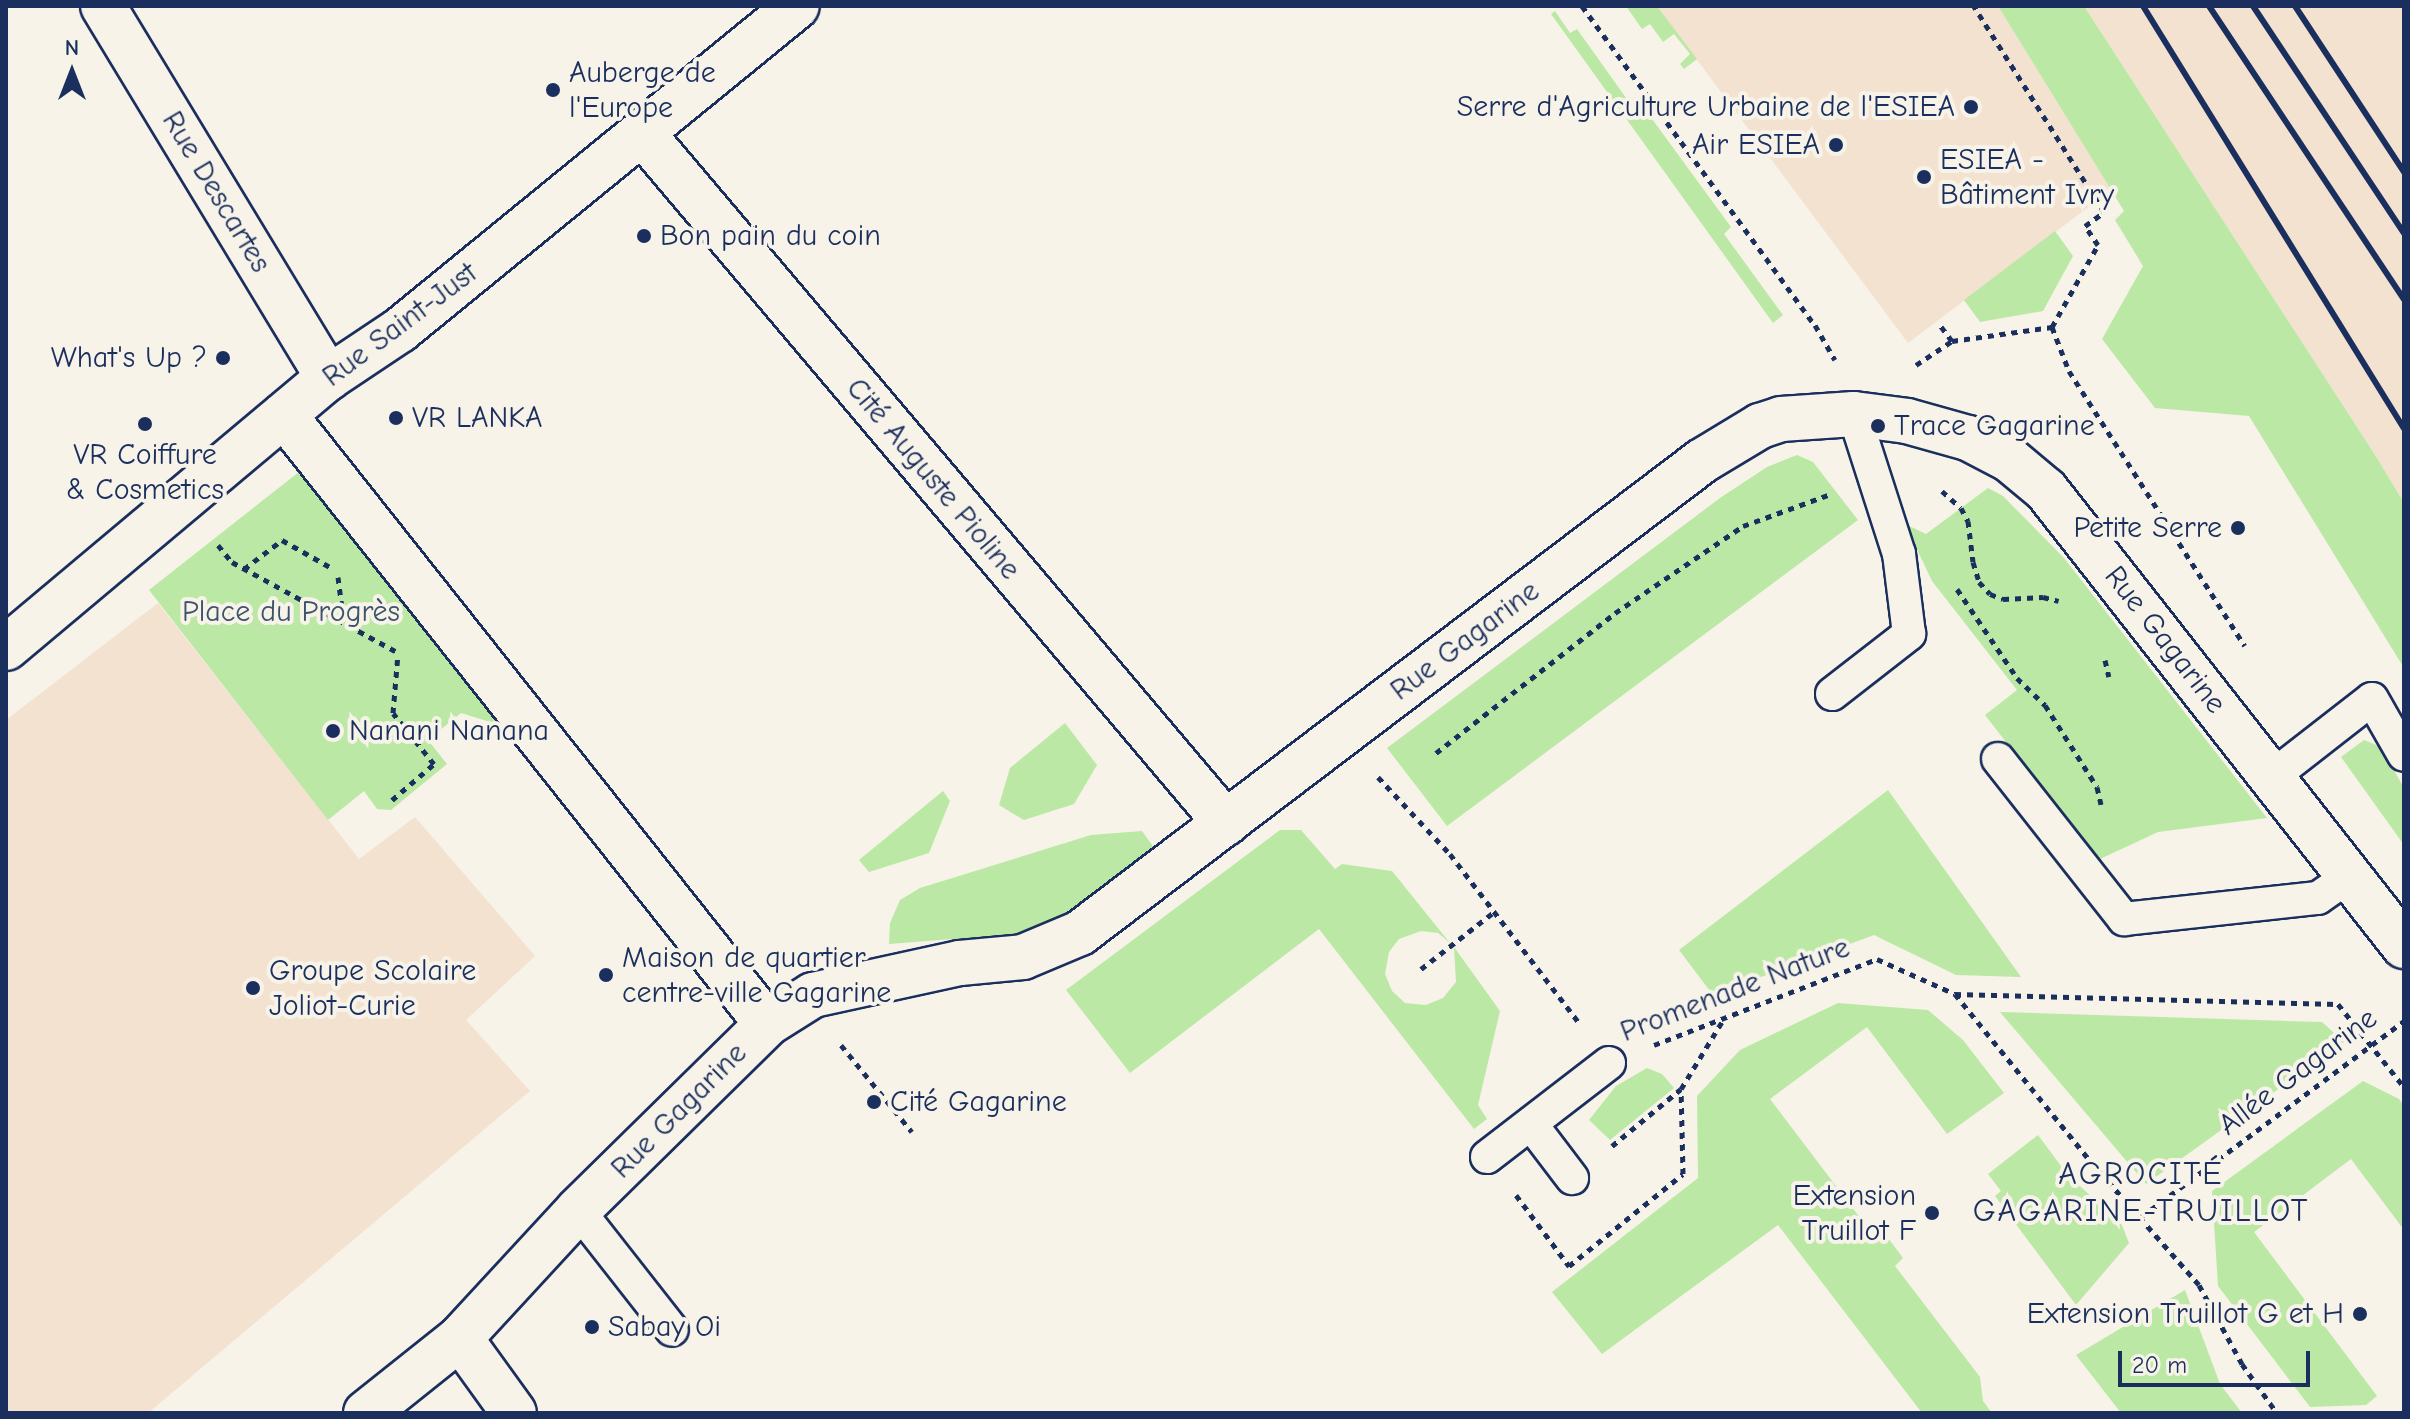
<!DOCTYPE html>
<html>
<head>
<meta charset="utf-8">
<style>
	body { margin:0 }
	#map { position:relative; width:2410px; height:1419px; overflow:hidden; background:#f7f3e8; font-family:"Comic Neue",sans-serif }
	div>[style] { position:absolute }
	.built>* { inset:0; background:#f3e2d0 }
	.green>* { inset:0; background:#bbe8a5 }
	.path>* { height:5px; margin-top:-2.5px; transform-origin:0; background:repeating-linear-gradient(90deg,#1b2f5e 0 6px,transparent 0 12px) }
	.roads { filter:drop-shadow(2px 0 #1b2f5e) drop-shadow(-2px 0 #1b2f5e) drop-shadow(0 2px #1b2f5e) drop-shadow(0 -2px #1b2f5e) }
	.lane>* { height:32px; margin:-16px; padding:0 16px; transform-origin:16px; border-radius:16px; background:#f7f3e8 }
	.street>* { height:44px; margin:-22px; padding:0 22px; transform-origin:22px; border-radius:22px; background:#f7f3e8 }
	.rail>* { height:6px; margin:-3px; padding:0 3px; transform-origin:3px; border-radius:3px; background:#1b2f5e }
	.dots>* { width:22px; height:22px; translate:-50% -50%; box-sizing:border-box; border:4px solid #f7f3e8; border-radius:50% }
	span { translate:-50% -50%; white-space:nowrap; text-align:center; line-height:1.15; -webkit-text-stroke:8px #f7f3e8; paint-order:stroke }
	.poi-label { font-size:30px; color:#1b2f5e }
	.left { translate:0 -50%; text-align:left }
	.right { translate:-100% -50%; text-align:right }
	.street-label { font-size:30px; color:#1b2f5e }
	.park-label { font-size:30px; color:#3b546c }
	.neighbourhood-label { font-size:32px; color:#1b2f5e; letter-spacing:2px }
	.frame { position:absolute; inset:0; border:8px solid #1b2f5e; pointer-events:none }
	.north { position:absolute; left:32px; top:32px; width:80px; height:80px; -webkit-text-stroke:6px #f7f3e8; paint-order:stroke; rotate:0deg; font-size:22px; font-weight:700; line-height:32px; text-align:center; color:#1b2f5e }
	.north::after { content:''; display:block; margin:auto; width:28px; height:36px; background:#1b2f5e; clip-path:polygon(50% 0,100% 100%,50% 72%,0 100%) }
	.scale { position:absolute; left:2118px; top:1351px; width:192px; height:36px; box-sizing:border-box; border:4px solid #1b2f5e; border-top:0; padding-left:10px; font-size:24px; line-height:28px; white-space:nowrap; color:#1b2f5e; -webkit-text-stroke:6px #f7f3e8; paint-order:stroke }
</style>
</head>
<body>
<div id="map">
	<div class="built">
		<div style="clip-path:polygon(1657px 6px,1998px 6px,2111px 190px,1908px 343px)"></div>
		<div style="clip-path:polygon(2084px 6px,2404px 6px,2404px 503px,2377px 458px)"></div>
		<div style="clip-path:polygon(158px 603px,359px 859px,415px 817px,535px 956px,466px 1020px,530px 1091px,148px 1413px,6px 1413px,6px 720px)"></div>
	</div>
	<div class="green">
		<div style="clip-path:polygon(1626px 6px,1657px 6px,1697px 59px,1684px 69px,1680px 64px,1690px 54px,1674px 34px,1663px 42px,1650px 24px,1642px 29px)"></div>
		<div style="clip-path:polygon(1998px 6px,2084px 6px,2377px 458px,2404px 503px,2404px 668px,2249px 416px,2155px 408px,2102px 339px,2143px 266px,2115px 220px,2124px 211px)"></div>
		<div style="clip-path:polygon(1555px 11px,1570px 33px,1577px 29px,1629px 102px,1636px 97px,1731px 227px,1724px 234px,1783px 315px,1773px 323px,1551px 14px)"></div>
		<div style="clip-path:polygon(2055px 231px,2073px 256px,2043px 311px,1980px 322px,1964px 300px)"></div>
		<div style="clip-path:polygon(1797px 455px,1813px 462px,1858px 520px,1447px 826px,1387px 748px,1720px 498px,1767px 467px)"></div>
		<div style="clip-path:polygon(304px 468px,503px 726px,461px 713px,428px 740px,447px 764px,391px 810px,377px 809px,364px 791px,328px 820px,149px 590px)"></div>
		<div style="clip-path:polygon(1988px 488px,2003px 496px,2064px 558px,2267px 818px,2158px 832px,2098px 860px,1985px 715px,2017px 690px,1932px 581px,1905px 524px,1926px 534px)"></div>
		<div style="clip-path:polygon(1065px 723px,1097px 765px,1074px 804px,1024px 820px,999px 805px,1010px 768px)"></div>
		<div style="clip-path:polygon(2364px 740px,2381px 747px,2404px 788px,2404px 845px,2341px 757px)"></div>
		<div style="clip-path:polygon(1888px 790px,2021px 977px,1956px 975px,1874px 935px,1713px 995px,1679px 950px)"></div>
		<div style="clip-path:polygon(943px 791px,950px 801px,929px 853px,869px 872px,859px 860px)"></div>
		<div style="clip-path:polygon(1280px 830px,1301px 830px,1335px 869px,1342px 864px,1392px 871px,1450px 943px,1438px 933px,1421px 931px,1399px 939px,1389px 952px,1385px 974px,1392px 991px,1405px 1003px,1426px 1005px,1443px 998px,1456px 982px,1454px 947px,1500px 1011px,1478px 1105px,1487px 1119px,1474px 1129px,1319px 929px,1130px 1073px,1066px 990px)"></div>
		<div style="clip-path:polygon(1142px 831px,1157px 852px,1066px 918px,1022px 939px,952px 939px,889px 944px,890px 923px,900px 900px,920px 888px,1091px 835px)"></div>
		<div style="clip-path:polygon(1838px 1003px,1928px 1010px,1963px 1040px,2004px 1093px,1947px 1134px,1867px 1027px,1770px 1099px,1873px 1235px,1882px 1230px,1903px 1258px,1895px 1266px,1980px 1377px,1983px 1401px,1992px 1413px,1922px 1413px,1778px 1225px,1602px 1354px,1552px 1292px,1698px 1178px,1697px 1096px,1740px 1050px)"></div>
		<div style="clip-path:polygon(2000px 1012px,2322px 1022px,2344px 1042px,2146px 1184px)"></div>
		<div style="clip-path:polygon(1647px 1068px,1662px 1074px,1674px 1088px,1610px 1140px,1589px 1120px,1616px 1086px)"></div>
		<div style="clip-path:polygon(2363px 1081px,2399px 1099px,2404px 1106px,2404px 1230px,2351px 1159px,2254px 1232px,2377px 1396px,2366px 1405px,2310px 1407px,2218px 1286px,2212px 1191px)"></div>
		<div style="clip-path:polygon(2038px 1135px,2067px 1174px,2122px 1225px,2129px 1243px,2076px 1305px,1995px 1196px,2001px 1191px,1988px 1174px)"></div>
		<div style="clip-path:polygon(2185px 1290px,2220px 1384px,2242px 1413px,2121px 1413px,2076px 1355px)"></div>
	</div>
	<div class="path">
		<div style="left:1582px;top:6px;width:395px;rotate:53.9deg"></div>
		<div style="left:1815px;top:325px;width:40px;rotate:60.3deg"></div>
		<div style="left:2052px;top:327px;width:47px;rotate:68.9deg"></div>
		<div style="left:2069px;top:371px;width:326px;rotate:57.4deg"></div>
		<div style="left:1952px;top:341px;width:101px;rotate:-8deg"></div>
		<div style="left:2052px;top:327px;width:94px;rotate:-60.7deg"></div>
		<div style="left:2098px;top:245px;width:23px;rotate:-124deg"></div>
		<div style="left:2085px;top:226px;width:24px;rotate:-36deg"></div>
		<div style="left:2104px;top:212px;width:244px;rotate:-122.3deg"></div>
		<div style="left:1916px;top:365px;width:43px;rotate:-33.7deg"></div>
		<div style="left:1952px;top:341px;width:20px;rotate:-127deg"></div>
		<div style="left:1942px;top:491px;width:25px;rotate:42deg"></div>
		<div style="left:1961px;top:508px;width:15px;rotate:62deg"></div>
		<div style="left:1968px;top:521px;width:41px;rotate:83deg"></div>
		<div style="left:1973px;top:562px;width:21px;rotate:73deg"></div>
		<div style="left:1979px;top:582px;width:16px;rotate:47deg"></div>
		<div style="left:1990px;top:594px;width:14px;rotate:21deg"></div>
		<div style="left:2003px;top:599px;width:40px;rotate:-2.9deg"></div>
		<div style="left:2043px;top:597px;width:16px;rotate:14deg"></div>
		<div style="left:218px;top:545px;width:22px;rotate:51deg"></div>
		<div style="left:232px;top:562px;width:190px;rotate:28.6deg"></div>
		<div style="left:244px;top:569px;width:48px;rotate:-37.3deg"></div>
		<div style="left:282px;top:540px;width:55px;rotate:29.4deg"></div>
		<div style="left:338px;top:577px;width:47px;rotate:82.7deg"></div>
		<div style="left:1957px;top:589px;width:107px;rotate:56deg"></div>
		<div style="left:2017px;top:678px;width:39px;rotate:44deg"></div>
		<div style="left:2045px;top:705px;width:97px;rotate:57.6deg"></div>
		<div style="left:2097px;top:787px;width:18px;rotate:77deg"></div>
		<div style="left:2105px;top:660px;width:17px;rotate:77deg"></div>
		<div style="left:1436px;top:753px;width:227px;rotate:-38deg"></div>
		<div style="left:1615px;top:613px;width:155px;rotate:-34.2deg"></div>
		<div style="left:1743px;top:526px;width:90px;rotate:-20deg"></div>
		<div style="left:1378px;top:777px;width:105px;rotate:46.9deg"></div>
		<div style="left:1450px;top:854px;width:213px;rotate:52.6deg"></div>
		<div style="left:392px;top:800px;width:55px;rotate:-40.6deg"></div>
		<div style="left:434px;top:764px;width:65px;rotate:-128.8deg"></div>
		<div style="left:393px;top:713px;width:59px;rotate:-85.2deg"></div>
		<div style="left:1421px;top:969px;width:93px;rotate:-38deg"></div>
		<div style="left:1955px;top:994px;width:383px;rotate:1.5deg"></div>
		<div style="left:2338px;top:1004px;width:106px;rotate:51.5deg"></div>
		<div style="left:841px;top:1045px;width:112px;rotate:50.8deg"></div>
		<div style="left:1654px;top:1045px;width:239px;rotate:-21.1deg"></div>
		<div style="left:1877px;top:959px;width:85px;rotate:24.2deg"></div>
		<div style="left:1955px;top:994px;width:218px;rotate:51deg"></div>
		<div style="left:2092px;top:1163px;width:162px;rotate:48.7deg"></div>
		<div style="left:2199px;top:1285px;width:90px;rotate:61.4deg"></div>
		<div style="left:2242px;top:1364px;width:60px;rotate:54.5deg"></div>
		<div style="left:1612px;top:1146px;width:89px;rotate:-39.6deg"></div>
		<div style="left:1681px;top:1089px;width:84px;rotate:-58.6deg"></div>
		<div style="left:1516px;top:1195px;width:89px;rotate:53.3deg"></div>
		<div style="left:1569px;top:1266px;width:146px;rotate:-38.9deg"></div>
		<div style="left:1683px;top:1174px;width:85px;rotate:-91.3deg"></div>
		<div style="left:2141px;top:1217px;width:328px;rotate:-36.7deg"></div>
	</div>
	<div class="roads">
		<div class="lane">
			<div style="left:1832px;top:694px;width:98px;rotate:-37.9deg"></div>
			<div style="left:1909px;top:634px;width:81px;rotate:-97.1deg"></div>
			<div style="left:1899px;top:554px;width:147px;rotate:-107.8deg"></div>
			<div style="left:1998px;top:759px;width:204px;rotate:51.8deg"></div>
			<div style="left:2124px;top:919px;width:195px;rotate:-6.2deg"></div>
			<div style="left:2318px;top:898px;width:39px;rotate:-35deg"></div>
			<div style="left:2273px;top:776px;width:125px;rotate:-37.9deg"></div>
			<div style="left:2372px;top:699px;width:64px;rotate:60.3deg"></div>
			<div style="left:1531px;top:1124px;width:68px;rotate:52.8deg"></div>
			<div style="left:1487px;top:1157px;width:154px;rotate:-37.6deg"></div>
			<div style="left:578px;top:1210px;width:152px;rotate:51.9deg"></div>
		</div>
		<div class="street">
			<div style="left:103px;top:6px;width:435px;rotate:58.8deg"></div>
			<div style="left:642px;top:133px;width:904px;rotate:49.76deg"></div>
			<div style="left:284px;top:415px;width:777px;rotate:51.58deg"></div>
			<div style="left:6px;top:648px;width:420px;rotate:-40deg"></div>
			<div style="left:328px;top:378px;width:87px;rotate:-33.7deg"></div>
			<div style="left:400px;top:330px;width:512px;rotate:-39.22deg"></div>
			<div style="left:460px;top:1338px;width:92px;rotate:54.2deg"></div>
			<div style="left:366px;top:1413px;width:120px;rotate:-38.6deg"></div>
			<div style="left:460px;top:1338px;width:174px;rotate:-47.3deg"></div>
			<div style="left:578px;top:1210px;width:265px;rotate:-44.5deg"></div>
			<div style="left:767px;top:1024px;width:54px;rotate:-32.2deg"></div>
			<div style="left:813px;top:995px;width:150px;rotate:-12.3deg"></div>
			<div style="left:960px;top:963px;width:63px;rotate:-5.4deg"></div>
			<div style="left:1023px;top:957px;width:62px;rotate:-22.8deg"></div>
			<div style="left:1080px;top:933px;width:781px;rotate:-37.19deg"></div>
			<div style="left:1702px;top:461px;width:68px;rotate:-31.1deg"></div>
			<div style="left:1760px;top:426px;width:22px;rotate:-18deg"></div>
			<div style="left:1781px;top:419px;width:73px;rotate:-3.9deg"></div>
			<div style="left:1854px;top:414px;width:53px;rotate:7.5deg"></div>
			<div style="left:1907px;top:421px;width:63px;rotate:15.6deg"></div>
			<div style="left:1968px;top:438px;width:47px;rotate:27.6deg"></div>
			<div style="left:2010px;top:460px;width:47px;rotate:39.8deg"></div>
			<div style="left:2046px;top:490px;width:580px;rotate:51.86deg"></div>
		</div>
	</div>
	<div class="rail">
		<div style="left:2143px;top:6px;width:496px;rotate:58.3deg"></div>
		<div style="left:2209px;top:6px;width:352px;rotate:56.4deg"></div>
		<div style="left:2253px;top:6px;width:273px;rotate:56.4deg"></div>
		<div style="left:2295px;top:6px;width:199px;rotate:56.7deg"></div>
	</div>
	<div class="dots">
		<div style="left:553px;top:90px;background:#1b2f5e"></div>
		<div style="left:1971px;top:107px;background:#1b2f5e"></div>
		<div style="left:1836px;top:145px;background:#1b2f5e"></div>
		<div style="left:1924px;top:177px;background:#1b2f5e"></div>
		<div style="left:644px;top:236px;background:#1b2f5e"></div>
		<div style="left:223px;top:358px;background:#1b2f5e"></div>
		<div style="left:396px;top:418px;background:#1b2f5e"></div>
		<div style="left:145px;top:424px;background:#1b2f5e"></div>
		<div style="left:1878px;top:426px;background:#1b2f5e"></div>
		<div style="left:2238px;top:528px;background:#1b2f5e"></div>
		<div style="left:333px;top:731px;background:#1b2f5e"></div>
		<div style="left:606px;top:975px;background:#1b2f5e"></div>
		<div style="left:253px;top:988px;background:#1b2f5e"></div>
		<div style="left:874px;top:1102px;background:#1b2f5e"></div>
		<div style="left:1932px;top:1213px;background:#1b2f5e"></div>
		<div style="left:2360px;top:1314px;background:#1b2f5e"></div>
		<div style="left:592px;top:1327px;background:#1b2f5e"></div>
	</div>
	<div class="poi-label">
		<span class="left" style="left:569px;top:90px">Auberge de<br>l'Europe</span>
		<span class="right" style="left:1955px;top:107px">Serre d'Agriculture Urbaine de l'ESIEA</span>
		<span class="right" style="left:1820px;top:145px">Air ESIEA</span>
		<span class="left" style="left:1940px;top:177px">ESIEA -<br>Bâtiment Ivry</span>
		<span class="left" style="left:660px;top:236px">Bon pain du coin</span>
		<span class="right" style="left:207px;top:358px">What's Up ?</span>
		<span class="left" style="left:412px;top:418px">VR LANKA</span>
		<span class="left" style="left:1894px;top:426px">Trace Gagarine</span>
		<span style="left:145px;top:472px">VR Coiffure<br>&amp; Cosmetics</span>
		<span class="right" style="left:2222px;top:528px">Petite Serre</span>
		<span class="left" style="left:349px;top:731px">Nanani Nanana</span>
		<span class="left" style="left:622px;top:975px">Maison de quartier<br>centre-ville Gagarine</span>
		<span class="left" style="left:269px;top:988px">Groupe Scolaire<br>Joliot-Curie</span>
		<span class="left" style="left:890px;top:1102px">Cité Gagarine</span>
		<span class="right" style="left:1916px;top:1213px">Extension<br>Truillot F</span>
		<span class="right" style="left:2344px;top:1314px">Extension Truillot G et H</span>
		<span class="left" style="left:608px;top:1327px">Sabay Oi</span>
	</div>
	<div class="street-label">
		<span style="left:216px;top:192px;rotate:59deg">Rue Descartes</span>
		<span style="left:400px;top:325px;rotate:-37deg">Rue Saint-Just</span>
		<span style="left:933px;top:479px;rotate:50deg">Cité Auguste Pioline</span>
		<span style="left:2165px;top:640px;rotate:52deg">Rue Gagarine</span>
		<span style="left:1465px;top:641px;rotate:-37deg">Rue Gagarine</span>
		<span style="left:1735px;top:990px;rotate:-21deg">Promenade Nature</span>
		<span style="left:2298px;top:1072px;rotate:-37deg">Allée Gagarine</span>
		<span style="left:679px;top:1111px;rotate:-45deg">Rue Gagarine</span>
	</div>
	<div class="park-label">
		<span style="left:291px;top:612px">Place du Progrès</span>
	</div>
	<div class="neighbourhood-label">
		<span style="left:2141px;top:1193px">AGROCITÉ<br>GAGARINE-TRUILLOT</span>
	</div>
	<div class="frame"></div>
	<div class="north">N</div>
	<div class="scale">20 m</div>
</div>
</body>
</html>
